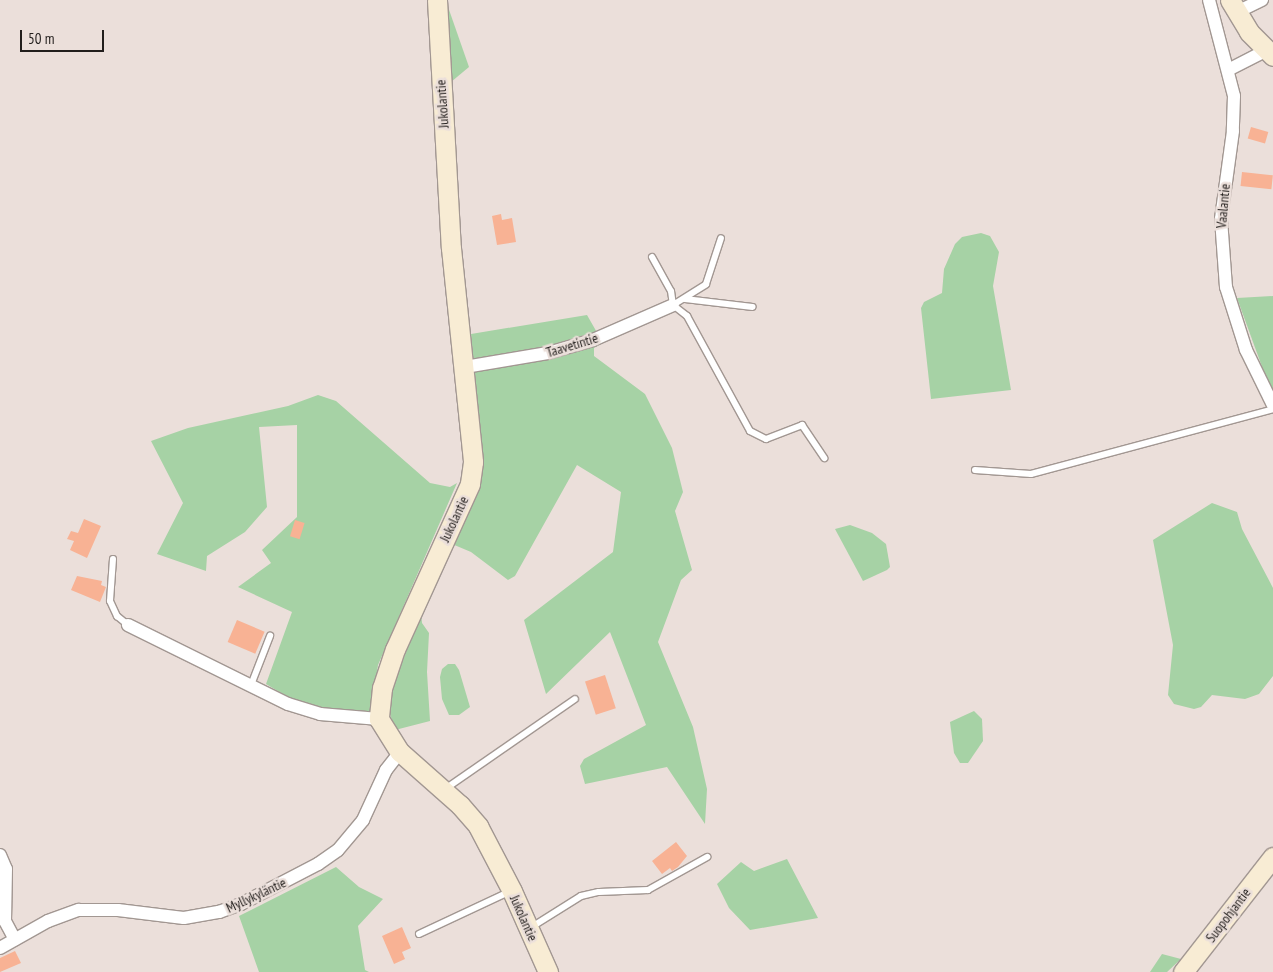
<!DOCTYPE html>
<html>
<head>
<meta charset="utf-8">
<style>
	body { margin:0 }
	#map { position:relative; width:1273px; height:972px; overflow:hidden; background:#ebdfda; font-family:"PT Sans Narrow",sans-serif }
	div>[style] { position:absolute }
	.green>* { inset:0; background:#a6d2a5 }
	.building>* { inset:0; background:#f8b294; transform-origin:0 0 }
	.roads { filter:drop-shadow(1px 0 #a29792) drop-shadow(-1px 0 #a29792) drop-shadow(0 1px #a29792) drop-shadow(0 -1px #a29792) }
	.lane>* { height:6px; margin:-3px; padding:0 3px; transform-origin:3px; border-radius:3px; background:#fff }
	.street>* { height:12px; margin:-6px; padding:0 6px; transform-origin:6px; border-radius:6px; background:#fff }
	.secondary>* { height:19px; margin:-9.5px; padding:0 9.5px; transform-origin:9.5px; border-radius:9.5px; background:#f8ecd4 }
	span { translate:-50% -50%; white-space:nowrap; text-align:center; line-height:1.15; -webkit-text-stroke:5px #ebdfda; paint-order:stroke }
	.street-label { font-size:14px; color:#221e1c }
	.scale { position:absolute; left:20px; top:30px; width:84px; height:22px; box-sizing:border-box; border:2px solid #221e1c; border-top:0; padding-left:6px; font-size:15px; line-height:18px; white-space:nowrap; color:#221e1c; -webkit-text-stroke:4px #ebdfda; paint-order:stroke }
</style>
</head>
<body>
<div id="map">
	<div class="green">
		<div style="clip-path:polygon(447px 4px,469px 67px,451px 82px)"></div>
		<div style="clip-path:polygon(981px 233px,990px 236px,999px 252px,993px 286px,1011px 390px,931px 399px,921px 308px,924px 302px,942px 293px,944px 269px,955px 244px,962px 237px)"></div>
		<div style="clip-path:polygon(1273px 296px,1273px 397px,1237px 298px)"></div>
		<div style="clip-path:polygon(587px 315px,603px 343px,594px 348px,594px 356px,645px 394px,672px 448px,683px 492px,675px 511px,692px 570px,681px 580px,658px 642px,693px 727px,707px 789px,705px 824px,667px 767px,585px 784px,580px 766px,584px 759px,646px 725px,610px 632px,546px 694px,524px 620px,613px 552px,621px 492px,577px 465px,515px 576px,508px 580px,471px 552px,452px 544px,477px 486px,483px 456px,471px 334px)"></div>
		<div style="clip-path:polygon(318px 395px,336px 401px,430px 483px,450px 487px,457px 483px,378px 665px,371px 714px,321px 709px,291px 699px,266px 684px,292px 612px,238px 587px,271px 563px,262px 550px,297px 517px,297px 425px,259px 427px,267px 507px,245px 532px,207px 556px,206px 571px,157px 554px,183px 503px,151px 441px,188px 428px,288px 406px)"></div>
		<div style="clip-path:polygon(1212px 503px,1237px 512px,1242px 529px,1273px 588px,1273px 676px,1259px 694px,1245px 699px,1212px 695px,1201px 707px,1194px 709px,1174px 704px,1168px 695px,1173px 645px,1153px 540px)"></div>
		<div style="clip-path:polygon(850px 525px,872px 533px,886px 544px,890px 567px,887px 570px,863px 581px,835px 529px)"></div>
		<div style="clip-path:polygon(421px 612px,422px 623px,429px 633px,427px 672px,430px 721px,395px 730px,390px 714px,390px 695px)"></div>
		<div style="clip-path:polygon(448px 664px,455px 664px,459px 670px,470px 707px,459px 715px,449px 715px,442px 699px,440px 677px,442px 669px)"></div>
		<div style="clip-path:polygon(974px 711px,982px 719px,983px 741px,968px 763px,960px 763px,954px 753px,950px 722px)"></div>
		<div style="clip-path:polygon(787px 859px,818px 918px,750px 930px,729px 908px,717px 884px,741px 862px,754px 871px)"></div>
		<div style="clip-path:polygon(336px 867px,359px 887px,383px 899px,358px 926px,365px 970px,369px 972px,259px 972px,239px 916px)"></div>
		<div style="clip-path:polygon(1162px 954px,1181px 959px,1167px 972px,1150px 972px)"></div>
	</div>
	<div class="building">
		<div style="left:1251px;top:127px;width:18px;height:12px;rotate:16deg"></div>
		<div style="left:1242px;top:172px;width:31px;height:14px;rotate:6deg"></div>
		<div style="clip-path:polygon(501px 214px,502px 220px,512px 218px,516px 242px,497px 245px,492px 216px)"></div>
		<div style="clip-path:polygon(84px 519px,101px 526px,87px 558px,70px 550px,74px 541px,67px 539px,71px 531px,78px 533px)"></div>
		<div style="left:295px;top:520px;width:10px;height:17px;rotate:17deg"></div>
		<div style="clip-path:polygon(77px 576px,102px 581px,101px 585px,106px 587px,100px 602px,71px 590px)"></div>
		<div style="left:237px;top:620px;width:30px;height:24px;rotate:23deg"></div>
		<div style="left:605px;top:675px;width:35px;height:21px;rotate:72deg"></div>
		<div style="clip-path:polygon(676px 842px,687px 856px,678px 867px,672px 871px,670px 868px,662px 874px,652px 861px)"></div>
		<div style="clip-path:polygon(402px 927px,411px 948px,402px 952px,405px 959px,394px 964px,382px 936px)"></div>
		<div style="clip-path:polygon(15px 951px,21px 963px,0 972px,0 958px)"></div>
	</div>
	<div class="roads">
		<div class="lane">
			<div style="left:652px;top:257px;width:39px;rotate:61deg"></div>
			<div style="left:671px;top:291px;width:14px;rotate:82deg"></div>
			<div style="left:685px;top:299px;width:68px;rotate:6.7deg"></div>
			<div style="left:673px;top:305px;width:18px;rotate:38deg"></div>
			<div style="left:687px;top:316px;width:131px;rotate:61.3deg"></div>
			<div style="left:750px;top:431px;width:18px;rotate:27deg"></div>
			<div style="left:766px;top:439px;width:39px;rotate:-21deg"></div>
			<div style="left:802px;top:425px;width:40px;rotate:56deg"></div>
			<div style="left:673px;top:305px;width:39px;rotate:-32deg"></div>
			<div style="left:706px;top:284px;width:48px;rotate:-71.9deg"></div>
			<div style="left:975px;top:470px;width:56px;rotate:4.1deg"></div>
			<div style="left:1031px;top:474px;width:251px;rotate:-15deg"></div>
			<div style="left:113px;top:559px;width:42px;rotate:94.1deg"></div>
			<div style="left:110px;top:601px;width:17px;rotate:65deg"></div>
			<div style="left:117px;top:616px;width:14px;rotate:39deg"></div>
			<div style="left:251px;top:685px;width:53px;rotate:-68.8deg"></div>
			<div style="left:445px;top:789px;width:158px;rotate:-34.7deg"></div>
			<div style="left:530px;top:928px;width:60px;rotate:-32.1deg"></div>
			<div style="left:581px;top:896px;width:18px;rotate:-13deg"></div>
			<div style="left:599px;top:892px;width:49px;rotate:-2.3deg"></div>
			<div style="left:648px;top:890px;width:68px;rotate:-29.2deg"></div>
			<div style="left:419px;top:934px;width:102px;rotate:-25.1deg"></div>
		</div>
		<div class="street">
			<div style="left:1209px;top:0;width:99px;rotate:75.4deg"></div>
			<div style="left:1234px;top:96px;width:35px;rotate:92deg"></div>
			<div style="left:1233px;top:131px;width:89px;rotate:97.8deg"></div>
			<div style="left:1221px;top:219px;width:68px;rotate:85.8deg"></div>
			<div style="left:1226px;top:287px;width:66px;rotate:72.4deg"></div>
			<div style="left:1246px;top:350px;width:61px;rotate:63.9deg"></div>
			<div style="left:1235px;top:13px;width:30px;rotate:-26deg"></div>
			<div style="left:1228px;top:70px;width:42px;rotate:-27.2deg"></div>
			<div style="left:465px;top:367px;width:84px;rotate:-9.6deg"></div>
			<div style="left:548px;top:353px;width:47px;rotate:-16.1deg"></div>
			<div style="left:593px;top:340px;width:87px;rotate:-23.6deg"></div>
			<div style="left:128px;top:625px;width:178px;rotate:26.3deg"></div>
			<div style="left:288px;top:704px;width:34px;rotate:17deg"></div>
			<div style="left:320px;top:714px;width:59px;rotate:4.8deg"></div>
			<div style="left:0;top:855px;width:15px;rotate:67deg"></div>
			<div style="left:6px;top:869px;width:52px;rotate:91.1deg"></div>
			<div style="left:5px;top:921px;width:21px;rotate:62deg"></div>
			<div style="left:0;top:948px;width:55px;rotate:-29.4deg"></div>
			<div style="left:48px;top:921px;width:33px;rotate:-20deg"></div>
			<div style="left:79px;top:910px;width:39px"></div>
			<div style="left:118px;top:910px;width:66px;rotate:6.9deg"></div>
			<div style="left:184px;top:918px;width:36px;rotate:-10deg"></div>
			<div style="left:219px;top:912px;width:23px;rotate:-20deg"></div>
			<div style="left:241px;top:904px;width:87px;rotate:-27.5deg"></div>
			<div style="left:318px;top:864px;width:24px;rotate:-35deg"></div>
			<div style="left:338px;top:850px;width:39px;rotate:-50deg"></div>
			<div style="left:363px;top:820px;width:55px;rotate:-65.3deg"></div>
			<div style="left:386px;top:770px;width:23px;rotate:-52deg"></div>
		</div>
		<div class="secondary">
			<div style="left:437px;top:0;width:248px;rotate:86.8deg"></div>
			<div style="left:451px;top:248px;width:215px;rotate:84.1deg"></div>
			<div style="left:473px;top:462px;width:22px;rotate:98deg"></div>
			<div style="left:470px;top:484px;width:181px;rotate:114.4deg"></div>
			<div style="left:395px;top:649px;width:41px;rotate:108.4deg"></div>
			<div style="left:382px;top:688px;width:31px;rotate:96deg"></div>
			<div style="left:379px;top:719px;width:39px;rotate:58deg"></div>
			<div style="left:400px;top:752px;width:80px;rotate:41.5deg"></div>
			<div style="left:460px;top:805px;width:28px;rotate:49deg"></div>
			<div style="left:478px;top:826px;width:73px;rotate:62.4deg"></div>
			<div style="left:512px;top:891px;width:89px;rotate:66deg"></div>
			<div style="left:1230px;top:0;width:37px;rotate:59deg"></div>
			<div style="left:1249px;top:32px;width:34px;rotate:45deg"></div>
			<div style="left:1183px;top:972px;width:146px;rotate:-52deg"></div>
		</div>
	</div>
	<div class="street-label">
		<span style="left:442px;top:104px;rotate:-94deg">Jukolantie</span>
		<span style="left:1223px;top:206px;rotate:-85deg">Vaalantie</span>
		<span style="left:572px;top:345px;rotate:-17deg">Taavetintie</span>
		<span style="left:454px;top:519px;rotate:-65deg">Jukolantie</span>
		<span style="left:256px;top:895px;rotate:-25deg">Myllykyläntie</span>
		<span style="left:1228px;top:915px;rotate:-53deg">Suopohjantie</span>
		<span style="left:524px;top:918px;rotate:66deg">Jukolantie</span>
	</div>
	<div class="scale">50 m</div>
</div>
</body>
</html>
